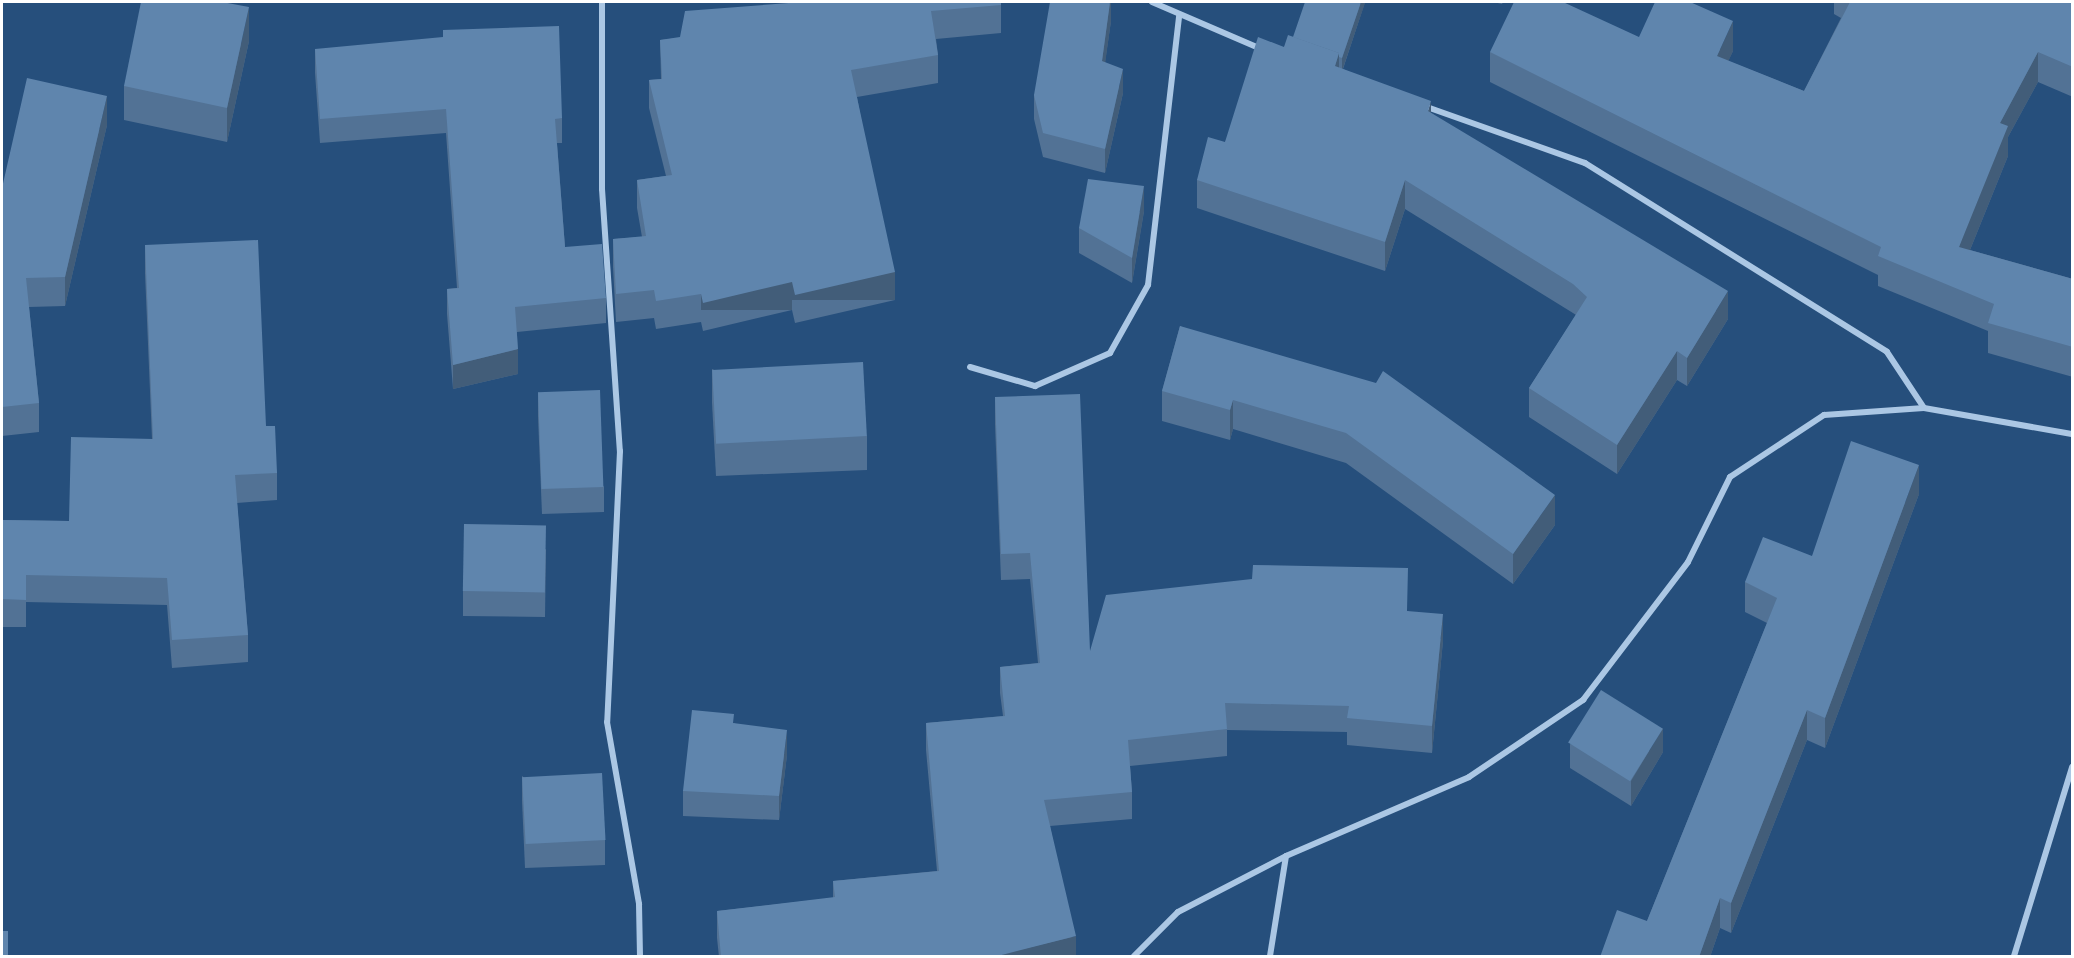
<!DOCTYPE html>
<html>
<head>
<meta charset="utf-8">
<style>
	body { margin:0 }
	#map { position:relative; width:2074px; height:958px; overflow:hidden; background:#264f7c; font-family:Helvetica,sans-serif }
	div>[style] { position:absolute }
	.minor>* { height:6px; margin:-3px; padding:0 3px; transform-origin:3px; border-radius:3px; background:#abc7e4 }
	.wall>* { inset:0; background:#527295 }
	.shaded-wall>* { inset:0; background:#425d79; transform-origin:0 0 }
	.building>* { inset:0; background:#5f85ad; transform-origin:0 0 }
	span { translate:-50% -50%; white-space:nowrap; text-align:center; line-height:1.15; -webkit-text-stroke:4.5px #264f7c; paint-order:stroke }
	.frame { position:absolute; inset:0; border:3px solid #fff; pointer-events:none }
</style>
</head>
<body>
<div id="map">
	<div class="minor">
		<div style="left:602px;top:2px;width:187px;rotate:90deg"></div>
		<div style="left:602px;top:189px;width:263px;rotate:86.1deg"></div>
		<div style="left:620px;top:451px;width:271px;rotate:92.7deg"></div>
		<div style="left:607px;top:722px;width:185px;rotate:80deg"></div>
		<div style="left:639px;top:904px;width:52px;rotate:88.9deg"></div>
		<div style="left:1152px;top:2px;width:119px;rotate:23.3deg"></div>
		<div style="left:1424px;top:106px;width:171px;rotate:19.5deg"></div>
		<div style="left:1585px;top:163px;width:356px;rotate:32deg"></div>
		<div style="left:1887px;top:352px;width:67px;rotate:56.5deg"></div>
		<div style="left:970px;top:367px;width:68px;rotate:16.3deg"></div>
		<div style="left:1035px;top:386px;width:82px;rotate:-23.7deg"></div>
		<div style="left:1110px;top:353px;width:78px;rotate:-60.8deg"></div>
		<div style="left:1148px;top:285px;width:271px;rotate:-83.4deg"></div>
		<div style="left:1134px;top:956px;width:62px;rotate:-45deg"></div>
		<div style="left:1178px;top:912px;width:122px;rotate:-27.4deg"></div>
		<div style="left:1286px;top:856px;width:199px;rotate:-23.3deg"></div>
		<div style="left:1469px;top:777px;width:138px;rotate:-34deg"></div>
		<div style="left:1583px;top:700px;width:173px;rotate:-52.7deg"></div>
		<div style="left:1688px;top:562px;width:95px;rotate:-63.7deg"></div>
		<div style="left:1730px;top:477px;width:113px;rotate:-33.4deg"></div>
		<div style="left:1824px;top:415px;width:100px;rotate:-4deg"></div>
		<div style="left:1924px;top:408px;width:150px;rotate:10deg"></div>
		<div style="left:1270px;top:956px;width:101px;rotate:-80.9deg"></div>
		<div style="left:2014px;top:956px;width:198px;rotate:-72.9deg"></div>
	</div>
	<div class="wall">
		<div style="clip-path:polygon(1001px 2px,1001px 33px,936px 39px,938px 55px,938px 83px,857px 97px,895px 300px,795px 323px,792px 310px,703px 331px,701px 322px,656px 329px,654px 318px,616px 322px,613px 267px,613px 239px,642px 237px,637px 208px,637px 180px,666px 176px,649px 108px,649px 80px,661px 79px,660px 40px)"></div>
		<div style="clip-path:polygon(1111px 2px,1111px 21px,1105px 62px,1123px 93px,1105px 173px,1043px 157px,1034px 119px,1034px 95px)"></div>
		<div style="clip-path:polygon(1365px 2px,1343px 69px,1431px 113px,1728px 319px,1687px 386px,1677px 380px,1617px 474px,1529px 417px,1529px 388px,1576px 315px,1573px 313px,1405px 209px,1385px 271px,1197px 208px,1197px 180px,1225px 142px,1284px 47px,1293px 37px)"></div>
		<div style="clip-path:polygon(1493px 2px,1503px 2px,1502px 4px)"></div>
		<div style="clip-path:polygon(1834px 2px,2073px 2px,2073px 97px,2038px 82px,2008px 137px,2008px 156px,1970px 250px,2073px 279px,2073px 377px,1988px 353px,1988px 331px,1878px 286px,1878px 275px,1490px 82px,1490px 52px,1639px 37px,1733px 51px,1728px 61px,1804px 91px,1841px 18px,1834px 14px)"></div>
		<div style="clip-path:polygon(249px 41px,227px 142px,124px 120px,124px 86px)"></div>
		<div style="clip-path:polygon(315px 49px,562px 118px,562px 143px,557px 143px,565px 247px,606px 298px,606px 323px,517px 332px,518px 374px,453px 389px,447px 314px,447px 289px,457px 288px,446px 133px,320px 143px,315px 73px)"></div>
		<div style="clip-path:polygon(107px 125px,65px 306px,29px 307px,39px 403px,39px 432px,2px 436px,2px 188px)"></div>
		<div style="clip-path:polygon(1144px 211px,1132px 283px,1079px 253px,1079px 228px)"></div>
		<div style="clip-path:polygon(145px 245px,266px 426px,277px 473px,277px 500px,237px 503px,248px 635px,248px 662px,172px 668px,167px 605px,26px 602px,26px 627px,2px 627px,2px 520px,69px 521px,152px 439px,145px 273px)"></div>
		<div style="clip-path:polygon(1180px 326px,1555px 525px,1513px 584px,1346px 463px,1233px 429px,1230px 440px,1162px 421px,1162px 391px)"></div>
		<div style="clip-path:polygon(712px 369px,867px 436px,867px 470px,716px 476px,712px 403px)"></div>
		<div style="clip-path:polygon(538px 392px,604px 487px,604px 512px,542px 514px,538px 417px)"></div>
		<div style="clip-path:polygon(995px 397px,1090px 651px,1408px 611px,1443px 641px,1432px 753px,1347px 745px,1347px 732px,1227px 730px,1227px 756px,1130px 766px,1132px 792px,1132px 819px,1050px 826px,1076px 957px,719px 957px,717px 938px,717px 911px,833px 898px,833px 881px,937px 871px,926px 750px,926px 723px,1003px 716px,1000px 693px,1000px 667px,1038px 663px,1030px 579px,1001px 580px,995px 424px)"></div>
		<div style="clip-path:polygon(1919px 494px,1825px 748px,1807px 740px,1731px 933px,1720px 928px,1710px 957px,1600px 957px,1647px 921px,1767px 623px,1745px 612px,1745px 582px,1812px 556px)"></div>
		<div style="clip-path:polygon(546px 549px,545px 617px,463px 616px,463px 591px)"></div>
		<div style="clip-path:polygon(734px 723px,787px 755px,779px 820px,683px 816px,683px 791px)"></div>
		<div style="clip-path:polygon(1570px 744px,1663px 752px,1631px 806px,1570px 768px)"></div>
		<div style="clip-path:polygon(522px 776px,605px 840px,605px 865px,525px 868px,522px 801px)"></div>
	</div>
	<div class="shaded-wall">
		<div style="clip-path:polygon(1110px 2px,1111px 2px,1111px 21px,1102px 86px,1102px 61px)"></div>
		<div style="clip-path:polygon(1361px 2px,1365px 2px,1365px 3px,1342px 71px,1342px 58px)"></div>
		<div style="clip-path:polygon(249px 7px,249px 41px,227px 142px,227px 108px)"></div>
		<div style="clip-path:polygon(1733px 21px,1733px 51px,1717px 86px,1717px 56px)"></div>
		<div style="clip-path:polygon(2038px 52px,2038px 82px,2008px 137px,2008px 156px,1959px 277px,1959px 247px,2000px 123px)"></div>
		<div style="clip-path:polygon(1339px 53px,1339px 81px,1335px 66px)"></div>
		<div style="clip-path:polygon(1123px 69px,1123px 93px,1105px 173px,1105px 149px)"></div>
		<div style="clip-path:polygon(107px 96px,107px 125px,65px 306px,65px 277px)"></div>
		<div style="clip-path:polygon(1431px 101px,1431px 130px,1428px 111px)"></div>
		<div style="clip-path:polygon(1405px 180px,1405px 209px,1385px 271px,1385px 242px)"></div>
		<div style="clip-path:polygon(1144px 186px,1144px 211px,1132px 283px,1132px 258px)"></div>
		<div style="left:895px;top:272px;width:28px;height:103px;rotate:90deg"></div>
		<div style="left:792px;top:282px;width:28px;height:91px;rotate:90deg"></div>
		<div style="clip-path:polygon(1728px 291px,1728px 319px,1687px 386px,1687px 358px)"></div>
		<div style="clip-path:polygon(518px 349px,518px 374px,453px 389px,453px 365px)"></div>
		<div style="clip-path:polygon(1677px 351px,1677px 380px,1617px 474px,1617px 445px)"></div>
		<div style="clip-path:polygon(1233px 400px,1233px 429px,1230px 440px,1230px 410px)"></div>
		<div style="clip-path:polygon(1919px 465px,1919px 494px,1825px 748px,1825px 718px)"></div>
		<div style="clip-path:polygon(1555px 495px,1555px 525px,1513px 584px,1513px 554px)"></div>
		<div style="clip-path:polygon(1443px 614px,1443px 641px,1432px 753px,1432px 726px)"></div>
		<div style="clip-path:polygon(1807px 710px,1807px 740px,1731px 933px,1731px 903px)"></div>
		<div style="clip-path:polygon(1663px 728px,1663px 752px,1631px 806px,1631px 781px)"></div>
		<div style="clip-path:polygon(787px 730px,787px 755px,779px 820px,779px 796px)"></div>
		<div style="clip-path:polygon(1720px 898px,1720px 928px,1710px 957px,1699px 957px)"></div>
		<div style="clip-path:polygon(1076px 936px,1076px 957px,994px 956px)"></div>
	</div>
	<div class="building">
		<div style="clip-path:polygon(141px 2px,222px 2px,249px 7px,227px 108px,124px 86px)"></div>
		<div style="clip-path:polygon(802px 2px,1001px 2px,1001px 5px,931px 11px,938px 55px,851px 70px,895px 272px,795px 295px,792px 282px,703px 303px,701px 294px,656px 301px,654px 290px,616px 294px,613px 239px,646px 236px,637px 180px,672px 175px,649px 80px,662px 79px,660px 40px,680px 37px,685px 11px)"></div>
		<div style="clip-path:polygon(1050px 2px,1110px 2px,1102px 61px,1123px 69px,1105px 149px,1043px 133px,1034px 95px)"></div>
		<div style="clip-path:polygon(1305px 2px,1361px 2px,1342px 58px,1339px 57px,1339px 53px,1293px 37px)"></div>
		<div style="clip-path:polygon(1514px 2px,1563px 2px,1639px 37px,1655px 2px,1690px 2px,1733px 21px,1717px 56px,1804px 91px,1850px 2px,2073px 2px,2073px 67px,2038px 52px,2000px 123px,2008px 126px,1959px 247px,2073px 279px,2073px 347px,1988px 323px,1994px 304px,1878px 256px,1881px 247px,1490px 52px)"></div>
		<div style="clip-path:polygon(559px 26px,562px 118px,555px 119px,565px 247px,602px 244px,606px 298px,515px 307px,518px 349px,453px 365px,447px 289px,459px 288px,446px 109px,320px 119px,315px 49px,443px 37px,443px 30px)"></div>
		<div style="clip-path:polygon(1288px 35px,1339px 53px,1335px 66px,1431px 101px,1428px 111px,1728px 291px,1687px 358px,1677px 351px,1617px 445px,1529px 388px,1587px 297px,1573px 284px,1405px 180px,1385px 242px,1197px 180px,1208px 137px,1225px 142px,1258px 37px,1284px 47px)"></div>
		<div style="clip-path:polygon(27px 78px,107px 96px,65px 277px,26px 278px,39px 403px,2px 407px,2px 188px)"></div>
		<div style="clip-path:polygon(1088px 179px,1144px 186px,1132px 258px,1079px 228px)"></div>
		<div style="clip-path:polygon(258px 240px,266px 426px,275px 426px,277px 473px,235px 475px,248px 635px,172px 640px,167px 578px,26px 575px,26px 600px,2px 599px,2px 520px,69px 521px,71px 437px,153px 439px,145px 245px)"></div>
		<div style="clip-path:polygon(1180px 326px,1376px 383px,1383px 371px,1555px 495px,1513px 554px,1346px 433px,1233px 400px,1230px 410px,1162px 391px)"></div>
		<div style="left:863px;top:362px;width:74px;height:151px;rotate:87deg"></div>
		<div style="left:600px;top:390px;width:97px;height:62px;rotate:88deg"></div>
		<div style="clip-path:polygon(1080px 394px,1090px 651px,1106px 595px,1252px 579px,1253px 565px,1408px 568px,1407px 611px,1443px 614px,1432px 726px,1347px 718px,1349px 706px,1225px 703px,1227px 729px,1128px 740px,1132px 792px,1044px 800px,1076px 936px,994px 957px,721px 957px,717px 911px,835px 897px,833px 881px,939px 871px,926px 723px,1005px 716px,1000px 667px,1040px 663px,1030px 553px,1001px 554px,995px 397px)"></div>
		<div style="clip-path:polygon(1851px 441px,1919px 465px,1825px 718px,1807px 710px,1731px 903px,1720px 898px,1699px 957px,1600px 957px,1617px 910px,1647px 921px,1777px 598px,1745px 582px,1763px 537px,1812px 556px)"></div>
		<div style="left:464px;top:524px;width:82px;height:67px;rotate:1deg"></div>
		<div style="left:1601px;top:690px;width:73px;height:62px;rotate:32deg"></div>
		<div style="clip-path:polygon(692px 710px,734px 714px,733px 723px,787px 730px,779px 796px,683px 791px)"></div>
		<div style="left:602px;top:773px;width:67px;height:80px;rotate:87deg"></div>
		<div style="left:2px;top:931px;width:6px;height:26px"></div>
	</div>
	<div class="frame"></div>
</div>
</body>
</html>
